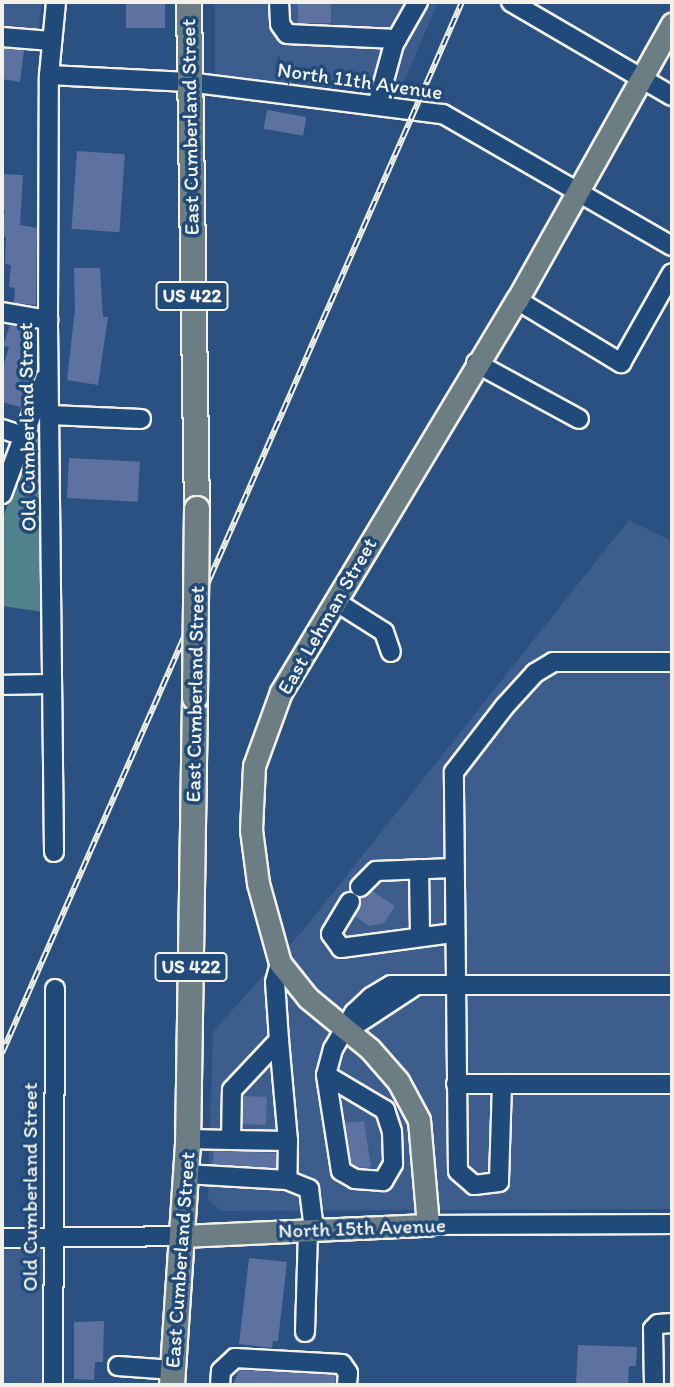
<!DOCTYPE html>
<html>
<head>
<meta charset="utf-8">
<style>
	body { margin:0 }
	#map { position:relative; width:674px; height:1387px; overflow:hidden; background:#2a5181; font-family:Itim,sans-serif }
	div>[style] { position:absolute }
	.built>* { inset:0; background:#3d5e8d; transform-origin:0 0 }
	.green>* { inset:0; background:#52828d }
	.building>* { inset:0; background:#5d72a1; transform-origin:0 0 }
	.roads { filter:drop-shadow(2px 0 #f4f1e8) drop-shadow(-2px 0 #f4f1e8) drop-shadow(0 2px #f4f1e8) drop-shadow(0 -2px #f4f1e8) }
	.minor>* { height:18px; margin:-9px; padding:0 9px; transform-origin:9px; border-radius:9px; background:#1f4a7a }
	.major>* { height:21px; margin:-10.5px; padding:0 10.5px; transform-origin:10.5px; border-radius:10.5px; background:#6c7e84 }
	.highway>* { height:24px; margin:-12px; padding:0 12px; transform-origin:12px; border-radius:12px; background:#6c7e84 }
	.rail>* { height:6px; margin-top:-3px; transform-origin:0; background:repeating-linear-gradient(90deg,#1f4a7a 0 10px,#f4f1e8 0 20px); box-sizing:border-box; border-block:2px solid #f4f1e8 }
	.bridges { filter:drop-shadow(2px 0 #f4f1e8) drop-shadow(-2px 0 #f4f1e8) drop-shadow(0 2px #f4f1e8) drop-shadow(0 -2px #f4f1e8) }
	.highway-bridge>* { height:24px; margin:-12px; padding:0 12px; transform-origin:12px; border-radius:12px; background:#6c7e84 }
	span { translate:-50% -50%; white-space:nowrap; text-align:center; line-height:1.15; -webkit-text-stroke:7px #1f4a7a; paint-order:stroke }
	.shield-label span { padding:2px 5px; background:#1f4a7a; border:2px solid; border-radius:5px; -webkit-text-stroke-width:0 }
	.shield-label { font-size:19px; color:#f4f1e8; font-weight:700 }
	.street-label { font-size:21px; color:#f4f1e8 }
	.frame { position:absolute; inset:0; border:4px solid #f4f1e8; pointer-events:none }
</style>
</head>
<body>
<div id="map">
	<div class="built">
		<div style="clip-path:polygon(2px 2px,42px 2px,38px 32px,2px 28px)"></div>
		<div style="clip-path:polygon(215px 2px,438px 2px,399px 93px,224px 79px,215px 72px)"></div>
		<div style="clip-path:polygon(629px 520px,672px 541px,672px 1209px,222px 1211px,208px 1200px,213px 1032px,305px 928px)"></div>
		<div style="left:44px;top:1249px;width:136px;height:42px;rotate:90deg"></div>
	</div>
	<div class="green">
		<div style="clip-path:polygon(45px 419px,44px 612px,2px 606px,2px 519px)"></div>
	</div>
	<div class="building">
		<div style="left:126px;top:2px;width:39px;height:26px"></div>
		<div style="left:298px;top:2px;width:33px;height:21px"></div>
		<div style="clip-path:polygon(3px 48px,24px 50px,20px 82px,2px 79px)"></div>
		<div style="left:267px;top:110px;width:40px;height:19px;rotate:10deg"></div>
		<div style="left:77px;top:151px;width:48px;height:78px;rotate:4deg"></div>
		<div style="clip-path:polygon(2px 174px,23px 175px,20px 225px,37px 228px,36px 305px,14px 303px,15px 288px,9px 287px,11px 265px,5px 264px,6px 237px,2px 237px,5px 210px,2px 210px)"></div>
		<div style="clip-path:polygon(74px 268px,100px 268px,103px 317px,108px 317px,98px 385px,67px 380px,75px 309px)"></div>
		<div style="clip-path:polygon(10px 325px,31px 329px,28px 341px,33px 342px,30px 382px,21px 407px,2px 402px,2px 371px,9px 347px,3px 346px)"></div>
		<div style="left:69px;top:458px;width:71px;height:40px;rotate:3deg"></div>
		<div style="clip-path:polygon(372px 891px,395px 906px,384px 923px,369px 926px,355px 916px,360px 898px)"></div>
		<div style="left:243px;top:1096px;width:24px;height:28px;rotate:2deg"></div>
		<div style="clip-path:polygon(364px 1121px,371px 1167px,358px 1168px,351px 1164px,345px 1123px)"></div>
		<div style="clip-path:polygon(214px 1151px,276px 1153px,276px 1168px,213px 1164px)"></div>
		<div style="clip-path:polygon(249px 1258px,287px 1262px,278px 1341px,273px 1341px,272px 1348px,239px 1344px)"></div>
		<div style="clip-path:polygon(104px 1321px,103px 1362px,95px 1362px,94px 1380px,74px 1379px,74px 1322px)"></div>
		<div style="clip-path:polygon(578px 1345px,637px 1347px,636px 1366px,629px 1366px,628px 1385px,576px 1385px)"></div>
		<div style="clip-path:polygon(239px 1370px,336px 1375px,335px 1385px,233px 1385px)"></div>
	</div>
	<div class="roads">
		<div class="minor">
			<div style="left:279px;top:2px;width:22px;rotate:87deg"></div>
			<div style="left:280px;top:24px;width:12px;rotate:55deg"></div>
			<div style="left:287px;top:34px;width:110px;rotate:2.6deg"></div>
			<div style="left:511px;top:2px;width:186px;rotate:30.3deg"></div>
			<div style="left:2px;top:37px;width:49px;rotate:4.7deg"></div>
			<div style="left:49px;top:75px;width:139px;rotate:2.9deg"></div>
			<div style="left:188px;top:82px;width:257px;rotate:7.2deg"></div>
			<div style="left:443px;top:114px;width:264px;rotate:30deg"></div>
			<div style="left:378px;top:102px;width:60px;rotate:-74.6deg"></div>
			<div style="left:394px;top:44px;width:48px;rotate:-60.3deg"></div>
			<div style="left:517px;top:300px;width:122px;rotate:31.2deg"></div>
			<div style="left:621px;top:363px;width:103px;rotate:-60.5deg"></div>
			<div style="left:2px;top:312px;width:47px;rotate:9.9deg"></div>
			<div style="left:476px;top:363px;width:117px;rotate:28.5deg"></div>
			<div style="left:51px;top:415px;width:90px;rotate:2.5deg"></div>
			<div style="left:2px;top:429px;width:25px;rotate:18deg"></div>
			<div style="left:2px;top:494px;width:123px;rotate:-69.5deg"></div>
			<div style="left:335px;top:601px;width:58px;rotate:32.3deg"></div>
			<div style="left:384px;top:632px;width:21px;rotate:71deg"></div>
			<div style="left:2px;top:685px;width:50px;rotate:-1.1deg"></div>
			<div style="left:54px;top:852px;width:532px;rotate:-90.65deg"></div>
			<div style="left:48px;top:320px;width:245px;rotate:-89.8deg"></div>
			<div style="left:49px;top:75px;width:73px;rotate:-84.5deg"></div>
			<div style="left:419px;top:869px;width:65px;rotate:89.1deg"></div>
			<div style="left:360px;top:887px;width:23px;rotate:-45deg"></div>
			<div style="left:376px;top:871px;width:77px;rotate:-2.2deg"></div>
			<div style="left:350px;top:902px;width:37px;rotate:121deg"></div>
			<div style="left:331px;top:934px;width:17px;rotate:54deg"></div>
			<div style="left:341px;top:948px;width:114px;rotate:-7.6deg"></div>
			<div style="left:348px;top:1030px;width:77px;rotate:-33.3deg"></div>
			<div style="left:279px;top:1040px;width:101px;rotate:84.9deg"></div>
			<div style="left:326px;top:1075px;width:69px;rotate:30.7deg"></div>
			<div style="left:385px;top:1110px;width:23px;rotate:72deg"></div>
			<div style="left:392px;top:1132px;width:32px;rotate:88deg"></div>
			<div style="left:393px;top:1164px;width:20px;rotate:120deg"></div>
			<div style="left:383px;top:1181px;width:28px;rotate:-176deg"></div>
			<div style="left:355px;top:1179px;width:16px;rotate:-150deg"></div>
			<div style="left:341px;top:1171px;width:97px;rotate:-98.9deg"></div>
			<div style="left:326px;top:1075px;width:27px;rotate:-75deg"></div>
			<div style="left:333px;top:1049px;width:42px;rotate:-59.7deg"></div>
			<div style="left:354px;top:1013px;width:23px;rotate:-43deg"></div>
			<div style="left:371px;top:997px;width:23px;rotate:-31deg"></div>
			<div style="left:391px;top:985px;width:281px"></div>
			<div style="left:456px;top:1084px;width:216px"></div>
			<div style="left:502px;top:1084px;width:98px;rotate:91.8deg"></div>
			<div style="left:499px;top:1182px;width:25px;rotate:173deg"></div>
			<div style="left:474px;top:1185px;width:21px;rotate:-139deg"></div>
			<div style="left:458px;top:1171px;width:399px;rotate:-90.6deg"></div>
			<div style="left:454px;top:772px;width:83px;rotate:-52.3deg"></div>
			<div style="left:505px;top:706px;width:45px;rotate:-47.7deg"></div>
			<div style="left:535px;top:673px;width:21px;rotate:-31deg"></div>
			<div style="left:553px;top:662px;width:119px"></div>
			<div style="left:188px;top:1139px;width:43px;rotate:1.3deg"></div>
			<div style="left:231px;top:1140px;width:50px;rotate:-88.9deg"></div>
			<div style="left:232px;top:1090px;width:69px;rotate:-46.8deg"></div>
			<div style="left:279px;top:1040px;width:58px;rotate:-93.9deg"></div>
			<div style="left:275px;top:982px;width:20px;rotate:-75deg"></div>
			<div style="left:231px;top:1140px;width:57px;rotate:1deg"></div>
			<div style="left:288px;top:1141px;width:39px;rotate:91deg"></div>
			<div style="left:287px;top:1180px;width:24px;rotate:22deg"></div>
			<div style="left:309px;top:1189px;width:41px;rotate:83deg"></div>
			<div style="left:186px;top:1174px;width:101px;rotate:3.4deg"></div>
			<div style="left:428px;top:1225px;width:244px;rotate:-0.2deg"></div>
			<div style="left:2px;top:1238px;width:180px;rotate:-0.6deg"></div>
			<div style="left:305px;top:1332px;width:102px;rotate:-88.3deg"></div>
			<div style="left:118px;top:1366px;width:55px;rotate:4.2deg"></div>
			<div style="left:53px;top:1385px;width:396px;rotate:-89.7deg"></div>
			<div style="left:220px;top:1385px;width:14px;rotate:-86deg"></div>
			<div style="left:221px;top:1371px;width:19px;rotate:-43deg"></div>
			<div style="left:235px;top:1358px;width:107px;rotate:3.2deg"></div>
			<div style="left:342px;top:1364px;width:11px;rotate:56deg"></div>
			<div style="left:348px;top:1373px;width:12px;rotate:95deg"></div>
			<div style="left:654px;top:1385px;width:56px;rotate:-91deg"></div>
			<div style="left:653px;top:1329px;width:7px;rotate:-45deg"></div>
			<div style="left:658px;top:1324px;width:14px;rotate:-4deg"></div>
		</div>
		<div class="major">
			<div style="left:182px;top:1236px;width:246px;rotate:-2.6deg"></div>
			<div style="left:428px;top:1225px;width:105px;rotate:-94.9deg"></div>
			<div style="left:419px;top:1120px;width:44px;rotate:-118.3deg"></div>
			<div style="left:398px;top:1081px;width:43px;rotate:-131.2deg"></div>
			<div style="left:370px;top:1049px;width:80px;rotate:-140.6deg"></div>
			<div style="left:308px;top:998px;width:45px;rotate:-128.7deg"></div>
			<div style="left:280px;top:963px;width:83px;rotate:-105.4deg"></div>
			<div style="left:258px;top:883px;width:53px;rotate:-97.5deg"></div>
			<div style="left:251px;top:830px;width:64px;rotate:-87.3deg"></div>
			<div style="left:254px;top:766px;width:79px;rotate:-70deg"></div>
			<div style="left:281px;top:692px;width:458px;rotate:-59deg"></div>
			<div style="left:517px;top:300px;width:317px;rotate:-60.7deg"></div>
		</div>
		<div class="highway">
			<div style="left:189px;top:2px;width:507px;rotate:89.1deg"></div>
			<div style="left:172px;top:1385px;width:241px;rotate:-86.2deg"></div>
			<div style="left:188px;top:1145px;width:447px;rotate:-89.1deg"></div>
		</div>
	</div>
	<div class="rail">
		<div style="left:2px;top:1053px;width:1147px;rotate:-66.36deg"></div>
	</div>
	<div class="bridges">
		<div class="highway-bridge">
			<div style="left:195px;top:698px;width:189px;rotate:-89.4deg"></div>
		</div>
	</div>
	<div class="shield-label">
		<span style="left:192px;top:296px">US 422</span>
		<span style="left:191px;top:967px">US 422</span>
	</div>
	<div class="street-label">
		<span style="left:360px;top:81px;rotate:8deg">North 11th Avenue</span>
		<span style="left:190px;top:127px;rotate:-91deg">East Cumberland Street</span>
		<span style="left:27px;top:427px;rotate:-91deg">Old Cumberland Street</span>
		<span style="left:327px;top:616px;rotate:-60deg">East Lehman Street</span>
		<span style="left:195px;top:694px;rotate:-89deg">East Cumberland Street</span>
		<span style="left:30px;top:1187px;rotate:-90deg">Old Cumberland Street</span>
		<span style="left:362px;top:1228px;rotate:-2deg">North 15th Avenue</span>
		<span style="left:180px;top:1260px;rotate:-86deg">East Cumberland Street</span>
	</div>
	<div class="frame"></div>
</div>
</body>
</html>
